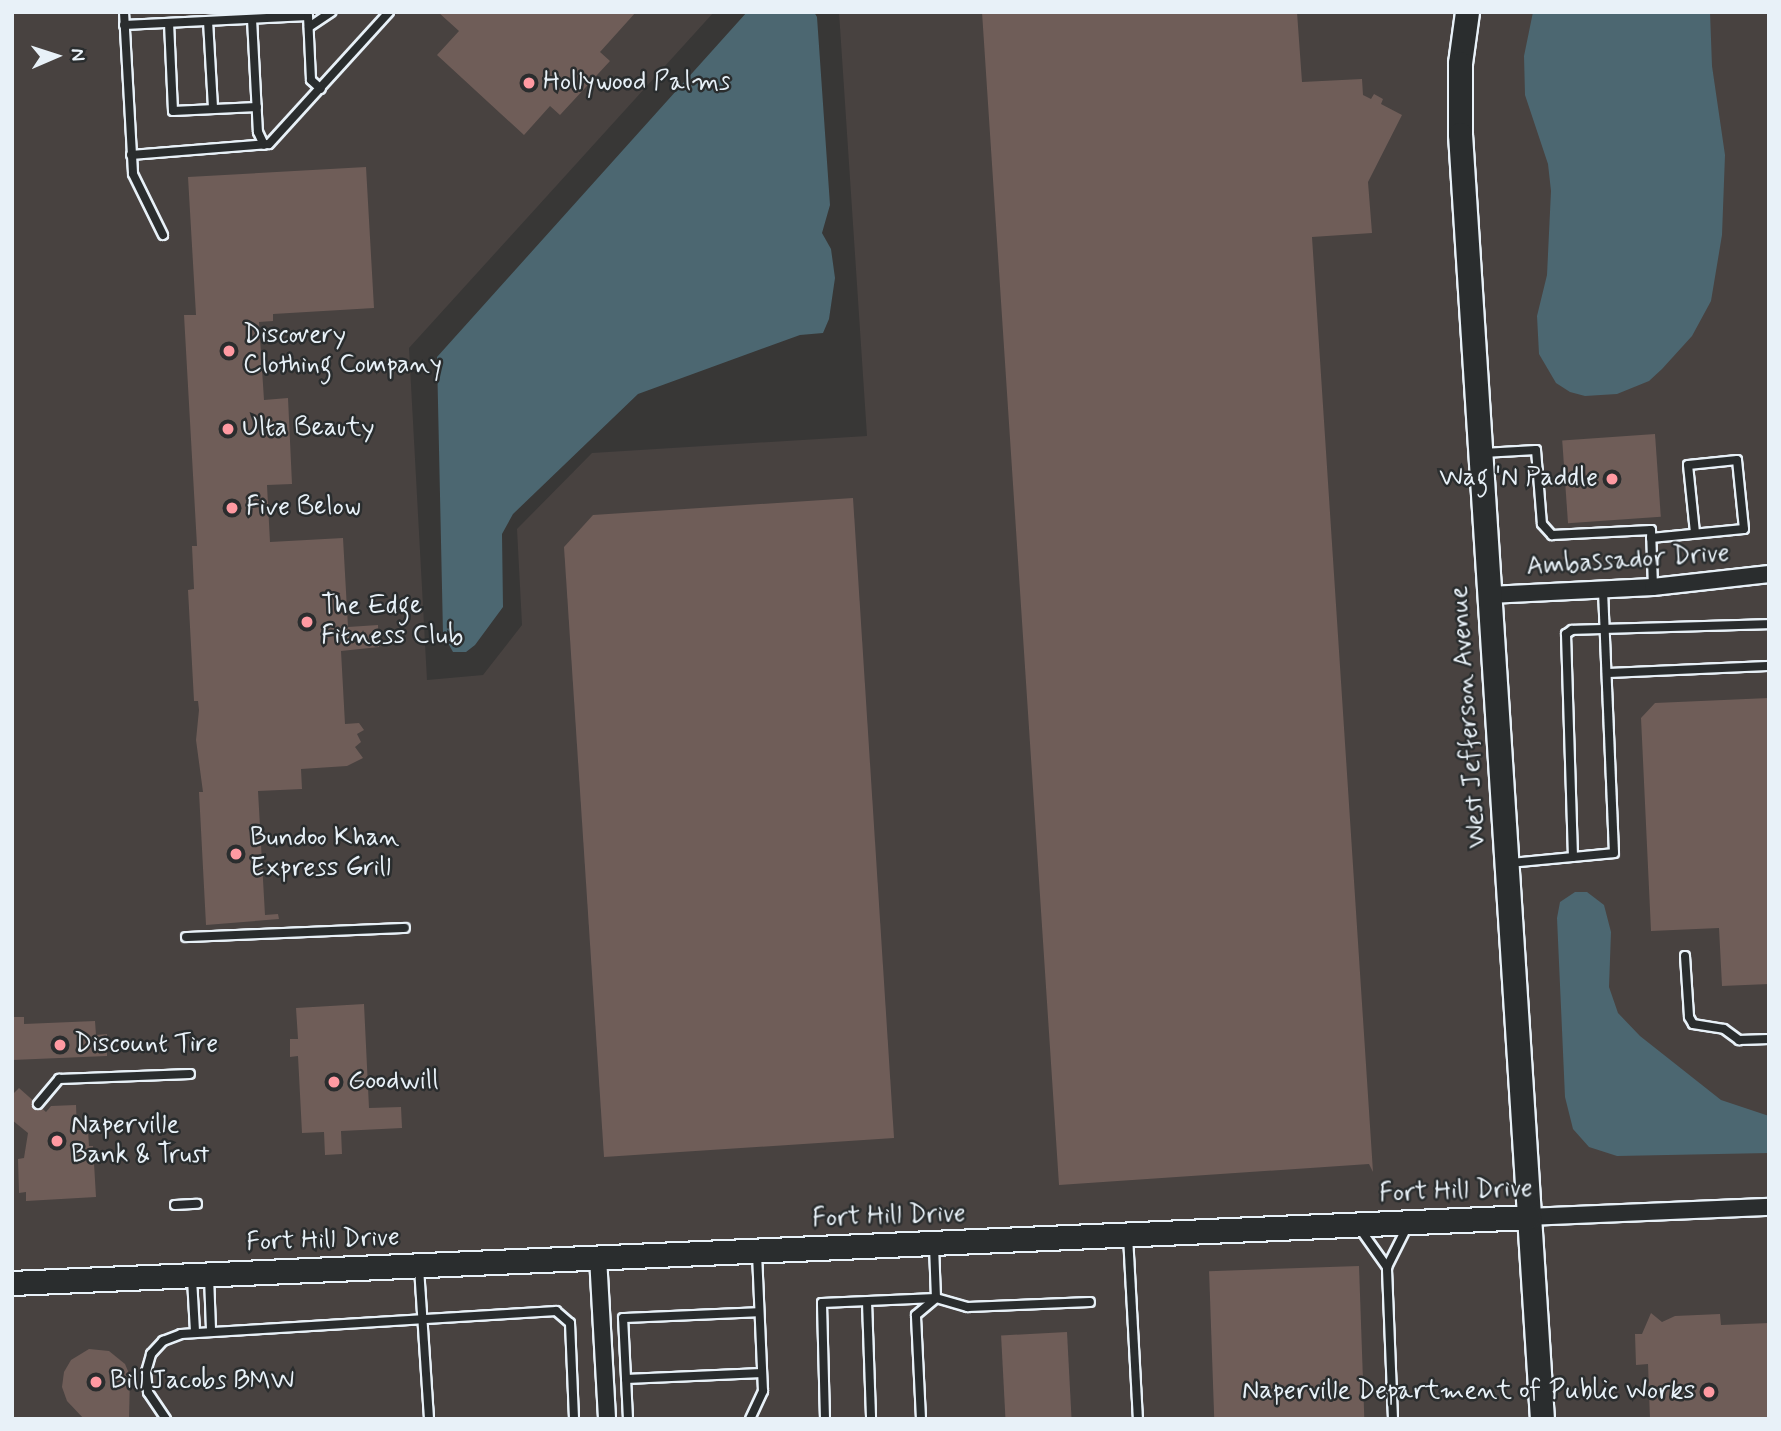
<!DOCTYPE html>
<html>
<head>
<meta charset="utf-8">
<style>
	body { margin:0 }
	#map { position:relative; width:1781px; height:1431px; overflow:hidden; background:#383736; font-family:Mynerve,sans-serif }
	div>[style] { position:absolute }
	.built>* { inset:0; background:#484240 }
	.water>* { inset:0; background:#4c6771 }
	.building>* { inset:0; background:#6f5d58; transform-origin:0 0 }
	.roads { filter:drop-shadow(2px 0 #e8f1f8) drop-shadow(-2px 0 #e8f1f8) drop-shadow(0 2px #e8f1f8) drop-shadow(0 -2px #e8f1f8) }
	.lane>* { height:8px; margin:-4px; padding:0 4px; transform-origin:4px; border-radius:4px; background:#2a2d2e }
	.street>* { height:16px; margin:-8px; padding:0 8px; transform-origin:8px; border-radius:8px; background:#2a2d2e }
	.secondary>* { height:23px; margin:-11.5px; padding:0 11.5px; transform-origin:11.5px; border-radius:11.5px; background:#2a2d2e }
	.dots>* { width:19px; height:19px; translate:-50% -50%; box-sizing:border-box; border:4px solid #2a2d2e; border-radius:50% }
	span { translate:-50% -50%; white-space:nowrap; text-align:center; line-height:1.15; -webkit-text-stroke:5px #2a2d2e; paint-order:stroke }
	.poi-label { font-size:26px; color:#e8f1f8 }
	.left { translate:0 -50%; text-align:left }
	.right { translate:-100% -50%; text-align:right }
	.street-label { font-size:26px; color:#e8f1f8 }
	.frame { position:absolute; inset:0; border:14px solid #e8f1f8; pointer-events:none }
	.north { position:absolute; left:21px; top:21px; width:70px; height:70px; -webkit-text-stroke:5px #2a2d2e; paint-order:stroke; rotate:87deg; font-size:19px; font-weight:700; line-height:28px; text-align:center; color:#e8f1f8 }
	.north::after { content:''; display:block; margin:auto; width:24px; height:32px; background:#e8f1f8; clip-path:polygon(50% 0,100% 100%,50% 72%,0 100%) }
</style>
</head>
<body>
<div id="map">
	<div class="built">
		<div style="clip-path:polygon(12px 12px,714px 12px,409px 348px,427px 680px,483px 675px,522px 625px,517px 529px,592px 453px,867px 436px,839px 12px,1769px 12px,1769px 1419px,12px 1419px)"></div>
	</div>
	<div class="water">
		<div style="clip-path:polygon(747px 12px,814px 12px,817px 17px,830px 205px,822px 233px,831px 249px,835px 278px,829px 319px,823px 333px,800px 335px,638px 394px,513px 514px,502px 534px,503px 607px,475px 645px,466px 652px,453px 652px,443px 634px,437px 357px)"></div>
		<div style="clip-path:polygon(1533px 12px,1710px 12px,1712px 66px,1725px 155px,1722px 235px,1711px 301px,1692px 336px,1662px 369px,1649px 381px,1617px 394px,1585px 396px,1570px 392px,1556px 383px,1539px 354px,1537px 316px,1547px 275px,1551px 191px,1548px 164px,1525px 95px,1524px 56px)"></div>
		<div style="clip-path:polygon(1575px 892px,1587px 892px,1604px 905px,1611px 932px,1609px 987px,1618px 1013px,1640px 1036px,1721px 1100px,1769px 1116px,1769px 1153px,1617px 1156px,1589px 1147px,1573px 1129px,1565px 1097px,1557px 918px,1560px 902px)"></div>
	</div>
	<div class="building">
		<div style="clip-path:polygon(438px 12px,636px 12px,600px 52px,610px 61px,560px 115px,550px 106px,524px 135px,437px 55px,459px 31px)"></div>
		<div style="clip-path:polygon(982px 12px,1297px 12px,1302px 82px,1362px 79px,1363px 95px,1371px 99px,1374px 94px,1383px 99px,1381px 104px,1402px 115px,1368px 182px,1372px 233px,1312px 237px,1373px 1172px,1369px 1164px,1059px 1185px)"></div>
		<div style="clip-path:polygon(366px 167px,374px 308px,273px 314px,273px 321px,259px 322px,264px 400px,288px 398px,292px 484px,267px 485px,270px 542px,343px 538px,348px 627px,378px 625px,379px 647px,341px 651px,345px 724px,359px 723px,364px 730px,357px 734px,361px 742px,355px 747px,363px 758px,347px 766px,301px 769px,302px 789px,258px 791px,265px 915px,278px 914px,279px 919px,206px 925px,199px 792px,203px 792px,196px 740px,199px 710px,198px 701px,194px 701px,188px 590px,194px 589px,192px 546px,197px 546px,184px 315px,196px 315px,188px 177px)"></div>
		<div style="left:1655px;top:434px;width:83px;height:93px;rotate:86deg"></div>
		<div style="clip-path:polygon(853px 498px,894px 1138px,604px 1157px,564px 547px,593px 515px)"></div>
		<div style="clip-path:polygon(1769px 698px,1769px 984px,1722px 986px,1719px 928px,1651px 931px,1641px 718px,1655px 703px)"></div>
		<div style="clip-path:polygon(364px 1004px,369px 1108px,401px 1107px,402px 1128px,341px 1131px,342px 1154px,325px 1155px,324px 1132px,302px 1133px,298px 1056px,290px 1057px,290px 1039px,298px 1039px,296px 1008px)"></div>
		<div style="clip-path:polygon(12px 1017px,24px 1017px,24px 1024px,95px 1021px,96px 1035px,107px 1034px,107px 1056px,12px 1060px)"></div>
		<div style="clip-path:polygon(19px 1088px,46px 1112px,51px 1106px,76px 1105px,77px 1130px,88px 1130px,89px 1146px,93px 1146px,96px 1197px,26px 1201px,26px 1192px,19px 1193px,18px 1159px,24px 1158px,28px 1133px,12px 1120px,12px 1095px)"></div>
		<div style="left:1359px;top:1266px;width:153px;height:150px;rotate:88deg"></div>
		<div style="clip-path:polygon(1651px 1313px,1662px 1322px,1675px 1316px,1720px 1314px,1721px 1325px,1769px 1323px,1769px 1419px,1650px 1419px,1648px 1364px,1636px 1365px,1635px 1334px,1642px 1334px)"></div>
		<div style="left:1067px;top:1332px;width:87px;height:66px;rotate:87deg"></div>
		<div style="clip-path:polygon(89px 1349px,109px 1351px,125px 1364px,130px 1376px,129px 1419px,84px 1419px,67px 1401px,62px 1387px,64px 1372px,71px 1360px)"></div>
	</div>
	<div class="roads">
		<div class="lane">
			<div style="left:124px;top:12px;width:162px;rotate:86.8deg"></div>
			<div style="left:133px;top:174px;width:68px;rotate:63.8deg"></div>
			<div style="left:252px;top:19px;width:113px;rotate:87deg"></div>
			<div style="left:258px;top:132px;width:14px;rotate:65deg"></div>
			<div style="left:208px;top:21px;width:88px;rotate:86.7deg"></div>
			<div style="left:169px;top:23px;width:88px;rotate:87.4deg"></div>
			<div style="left:173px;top:111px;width:84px;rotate:-2.7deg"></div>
			<div style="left:124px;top:25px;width:184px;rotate:-2.8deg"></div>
			<div style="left:308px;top:16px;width:64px;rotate:87.3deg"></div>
			<div style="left:311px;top:80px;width:13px;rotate:42deg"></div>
			<div style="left:309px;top:27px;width:27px;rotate:-34deg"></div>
			<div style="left:131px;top:155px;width:138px;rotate:-4.6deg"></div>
			<div style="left:269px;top:144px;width:178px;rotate:-47.7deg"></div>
			<div style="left:1483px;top:453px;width:53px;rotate:-3.2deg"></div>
			<div style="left:1536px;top:450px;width:74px;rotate:85.4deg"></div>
			<div style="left:1542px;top:524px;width:15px;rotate:48deg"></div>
			<div style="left:1552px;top:535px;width:99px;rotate:-2.9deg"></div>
			<div style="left:1651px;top:530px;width:57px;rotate:88deg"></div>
			<div style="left:1651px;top:538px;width:93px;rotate:-5.5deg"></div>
			<div style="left:1744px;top:529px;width:69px;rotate:-95.8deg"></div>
			<div style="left:1737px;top:460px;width:49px;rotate:174.2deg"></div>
			<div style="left:1688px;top:465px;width:68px;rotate:84.1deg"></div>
			<div style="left:1607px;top:673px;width:162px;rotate:-2.5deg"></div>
			<div style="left:1573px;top:857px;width:223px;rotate:-91.8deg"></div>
			<div style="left:1566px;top:634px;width:7px;rotate:-34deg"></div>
			<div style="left:1572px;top:630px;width:197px;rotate:-1.7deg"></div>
			<div style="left:1510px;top:863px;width:104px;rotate:-5.5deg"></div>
			<div style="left:1614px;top:853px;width:264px;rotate:-92.4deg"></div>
			<div style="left:186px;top:937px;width:219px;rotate:-2.4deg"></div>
			<div style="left:1685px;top:956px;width:61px;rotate:86.2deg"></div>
			<div style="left:1689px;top:1017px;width:8px;rotate:60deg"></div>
			<div style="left:1693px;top:1024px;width:31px;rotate:9deg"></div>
			<div style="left:1724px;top:1029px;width:19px;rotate:36deg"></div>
			<div style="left:1739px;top:1040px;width:30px;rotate:-2deg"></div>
			<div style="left:38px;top:1104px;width:33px;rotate:-50deg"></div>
			<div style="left:59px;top:1079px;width:131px;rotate:-2.2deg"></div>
			<div style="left:175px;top:1205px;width:22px;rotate:-3deg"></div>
			<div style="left:1360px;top:1229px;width:47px;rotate:54.6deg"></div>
			<div style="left:1128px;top:1236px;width:183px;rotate:86.9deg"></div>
			<div style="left:419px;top:1268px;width:151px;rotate:86.2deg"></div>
			<div style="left:209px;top:1277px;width:52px;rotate:87.8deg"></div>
			<div style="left:192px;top:1279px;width:52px;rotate:86.7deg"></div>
			<div style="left:867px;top:1302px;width:117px;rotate:88deg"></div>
			<div style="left:626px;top:1379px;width:136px;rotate:-2.5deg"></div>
			<div style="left:166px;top:1419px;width:32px;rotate:-124deg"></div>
			<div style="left:148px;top:1392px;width:20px;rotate:-96deg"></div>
			<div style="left:146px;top:1372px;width:19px;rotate:-74deg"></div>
			<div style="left:151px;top:1354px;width:18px;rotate:-47deg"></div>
			<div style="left:163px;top:1341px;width:19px;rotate:-21deg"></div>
			<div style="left:181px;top:1334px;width:376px;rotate:-3.5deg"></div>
			<div style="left:556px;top:1311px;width:18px;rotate:41deg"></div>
			<div style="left:570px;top:1323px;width:96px;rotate:87.6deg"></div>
			<div style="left:628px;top:1419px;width:101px;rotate:-92.8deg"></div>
			<div style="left:623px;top:1318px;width:136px;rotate:-2.5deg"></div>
			<div style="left:750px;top:1419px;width:31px;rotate:-65deg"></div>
			<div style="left:763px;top:1391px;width:138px;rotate:-92.5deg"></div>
			<div style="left:825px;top:1419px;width:116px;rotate:-91.5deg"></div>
			<div style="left:822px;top:1303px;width:114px;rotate:-2.5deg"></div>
			<div style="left:936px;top:1298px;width:33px;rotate:16deg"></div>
			<div style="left:968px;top:1307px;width:122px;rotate:-2.3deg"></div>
			<div style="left:921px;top:1419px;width:104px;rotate:-92.8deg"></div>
			<div style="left:916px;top:1315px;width:26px;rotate:-40deg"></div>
			<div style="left:936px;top:1298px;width:52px;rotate:-92.2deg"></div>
			<div style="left:1393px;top:1419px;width:152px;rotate:-92.3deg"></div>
			<div style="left:1387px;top:1267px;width:47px;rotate:-63.4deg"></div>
		</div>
		<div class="street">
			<div style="left:1489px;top:595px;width:164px;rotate:-2.8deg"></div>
			<div style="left:1653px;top:587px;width:117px;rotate:-6.4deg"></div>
			<div style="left:1529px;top:1217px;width:240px;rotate:-2.4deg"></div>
			<div style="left:598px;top:1257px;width:162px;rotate:86.8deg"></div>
		</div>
		<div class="secondary">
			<div style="left:1467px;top:12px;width:51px;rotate:97.8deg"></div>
			<div style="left:1460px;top:63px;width:71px;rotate:90deg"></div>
			<div style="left:1460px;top:134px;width:1288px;rotate:86.35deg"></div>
			<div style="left:12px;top:1283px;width:1518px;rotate:-2.49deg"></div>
		</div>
	</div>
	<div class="dots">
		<div style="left:529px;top:83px;background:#ff9aa2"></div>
		<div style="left:229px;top:351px;background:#ff9aa2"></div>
		<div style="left:228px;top:429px;background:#ff9aa2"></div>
		<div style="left:1612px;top:479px;background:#ff9aa2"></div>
		<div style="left:232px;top:508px;background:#ff9aa2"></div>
		<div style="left:307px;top:622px;background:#ff9aa2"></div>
		<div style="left:236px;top:854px;background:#ff9aa2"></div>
		<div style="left:60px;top:1045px;background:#ff9aa2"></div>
		<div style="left:334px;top:1082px;background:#ff9aa2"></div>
		<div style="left:57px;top:1141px;background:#ff9aa2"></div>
		<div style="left:96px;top:1382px;background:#ff9aa2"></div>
		<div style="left:1709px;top:1392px;background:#ff9aa2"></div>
	</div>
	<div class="poi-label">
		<span class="left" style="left:543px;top:83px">Hollywood Palms</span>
		<span class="left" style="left:243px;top:351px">Discovery<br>Clothing Company</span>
		<span class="left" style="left:242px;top:429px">Ulta Beauty</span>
		<span class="right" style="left:1598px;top:479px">Wag 'N Paddle</span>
		<span class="left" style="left:246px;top:508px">Five Below</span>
		<span class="left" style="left:321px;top:622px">The Edge<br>Fitness Club</span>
		<span class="left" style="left:250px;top:854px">Bundoo Khan<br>Express Grill</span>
		<span class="left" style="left:74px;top:1045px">Discount Tire</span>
		<span class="left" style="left:348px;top:1082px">Goodwill</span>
		<span class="left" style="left:71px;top:1141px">Naperville<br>Bank &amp; Trust</span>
		<span class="left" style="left:110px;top:1382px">Bill Jacobs BMW</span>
		<span class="right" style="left:1695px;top:1392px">Naperville Department of Public Works</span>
	</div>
	<div class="street-label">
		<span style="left:1628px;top:561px;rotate:-4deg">Ambassador Drive</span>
		<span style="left:1469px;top:717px;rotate:-94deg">West Jefferson Avenue</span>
		<span style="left:1456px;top:1192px;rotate:-2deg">Fort Hill Drive</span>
		<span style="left:889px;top:1217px;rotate:-2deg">Fort Hill Drive</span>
		<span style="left:323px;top:1241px;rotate:-2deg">Fort Hill Drive</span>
	</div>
	<div class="frame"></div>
	<div class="north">N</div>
</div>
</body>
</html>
